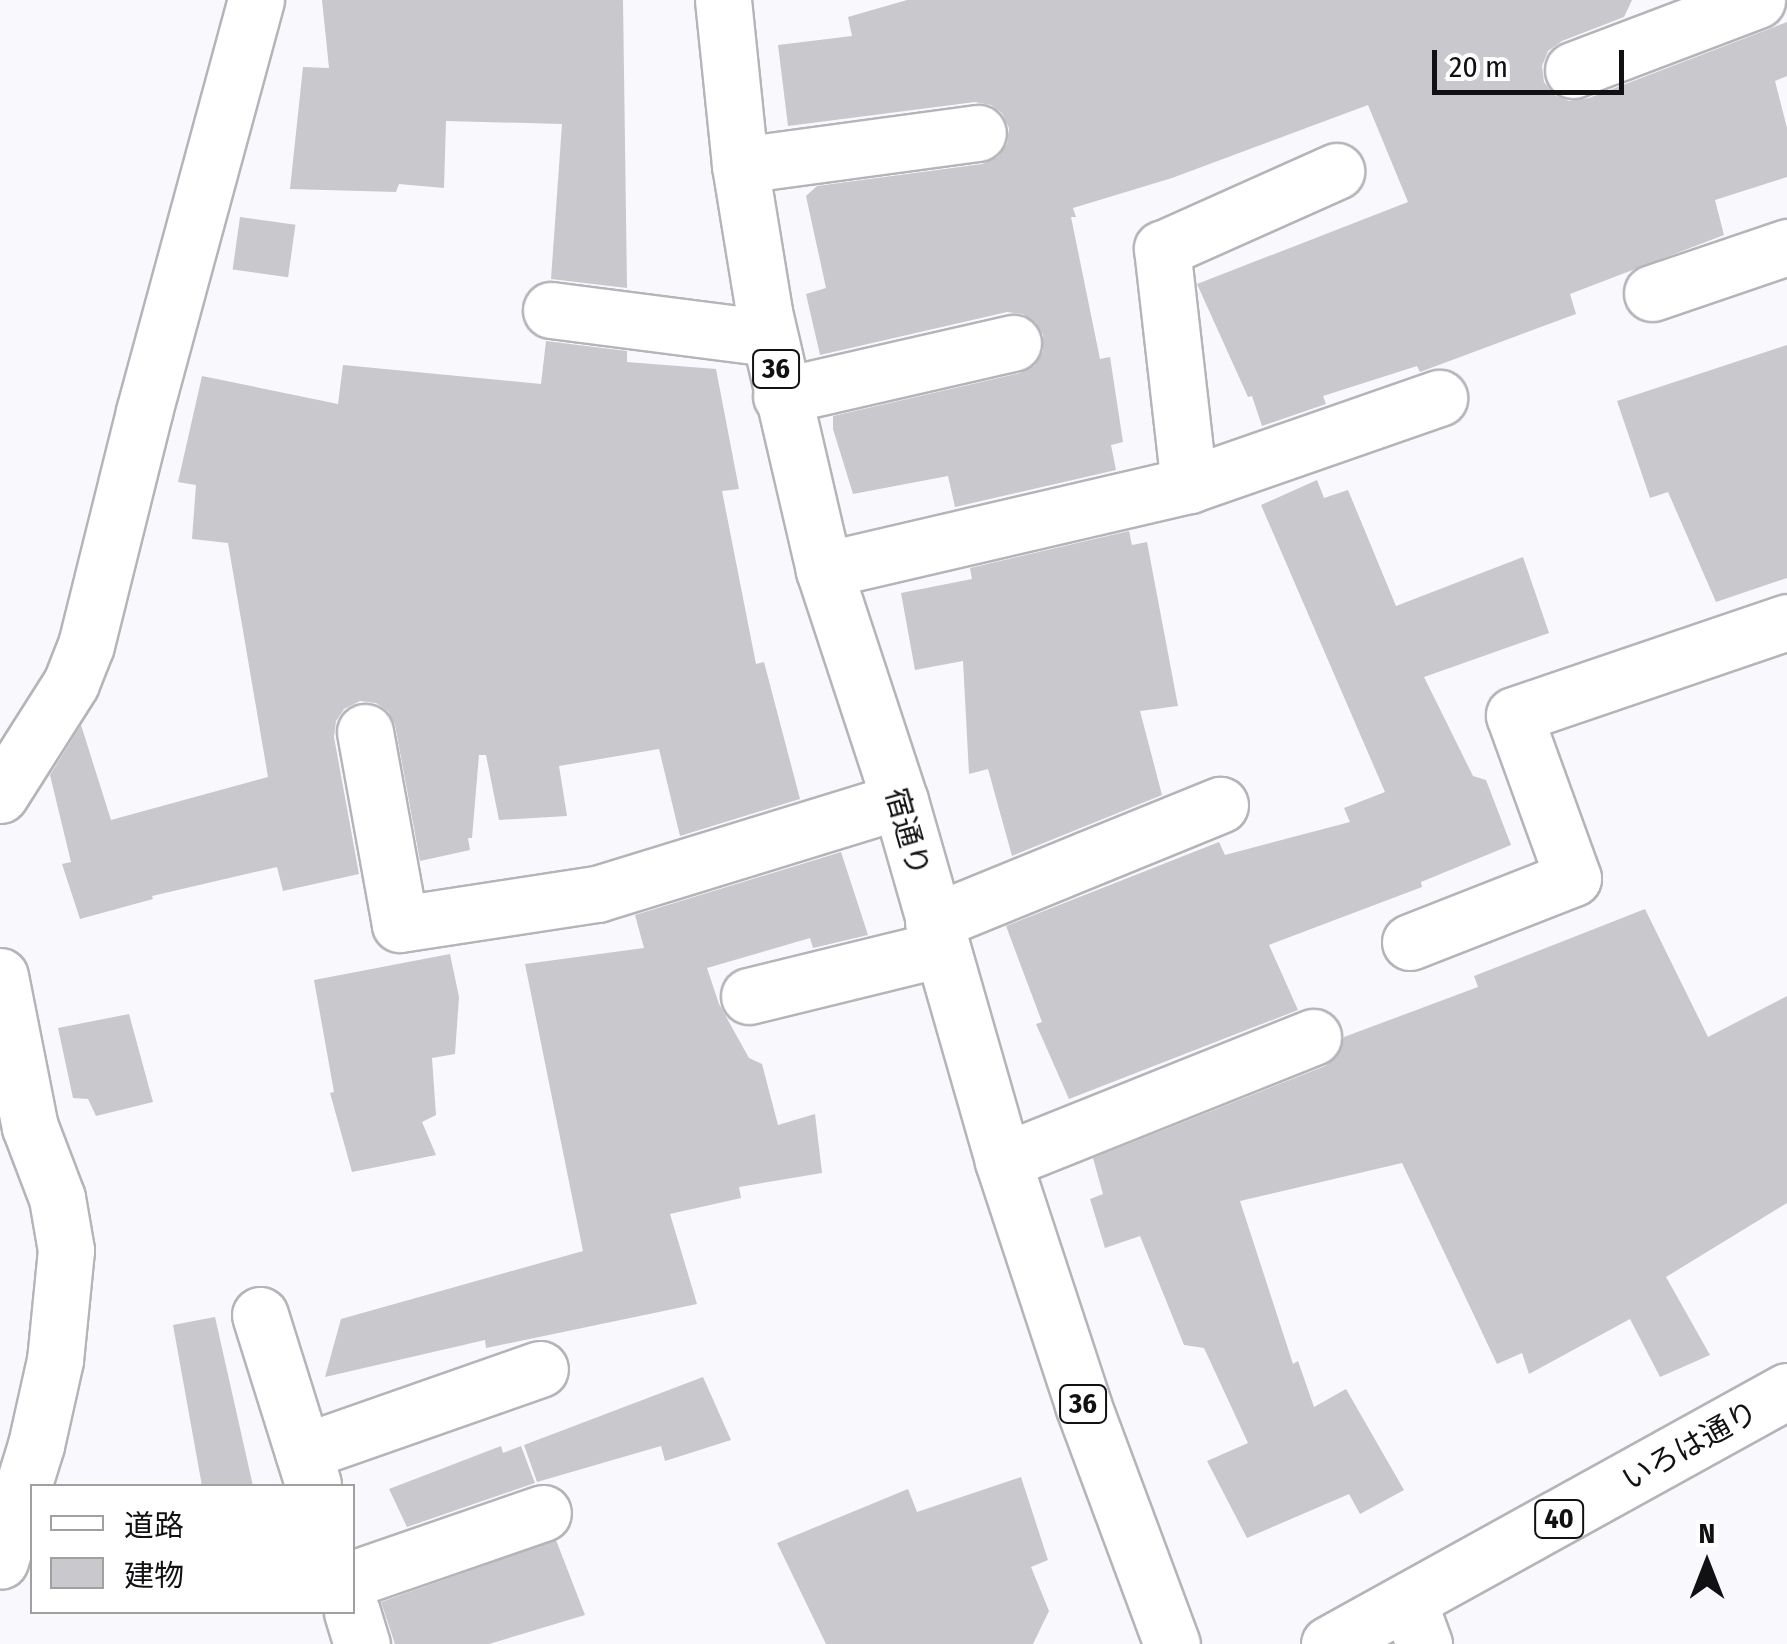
<!DOCTYPE html>
<html>
<head>
<meta charset="utf-8">
<style>
	body { margin:0 }
	#map { position:relative; width:1787px; height:1644px; overflow:hidden; background:#f8f8fd; font-family:"Fira Sans Condensed","Noto Sans JP",sans-serif }
	div>[style] { position:absolute }
	.building>* { inset:0; background:#c8c8cd; transform-origin:0 0 }
	.roads { filter:drop-shadow(2px 0 #b4b4b9) drop-shadow(-2px 0 #b4b4b9) drop-shadow(0 2px #b4b4b9) drop-shadow(0 -2px #b4b4b9) }
	.minor>* { height:55px; margin:-27.5px; padding:0 27.5px; transform-origin:27.5px; border-radius:27.5px; background:#fff }
	.major>* { height:55px; margin:-27.5px; padding:0 27.5px; transform-origin:27.5px; border-radius:27.5px; background:#fff }
	span { translate:-50% -50%; white-space:nowrap; text-align:center; line-height:1.15; -webkit-text-stroke:9px #fff; paint-order:stroke }
	.shield-label span { padding:2px 8px; background:#fff; border:2px solid; border-radius:8px; -webkit-text-stroke-width:0 }
	.shield-label { font-size:28px; color:#111113; font-weight:700 }
	.street-label { font-size:30px; color:#111113 }
	.legend { position:absolute; left:30px; top:1484px; width:325px; height:130px; box-sizing:border-box; background:#fff; border:2px solid #a0a0a1; margin:0; padding:12px 18px; list-style:none; font-size:30px; color:#111113 }
	.legend li { display:flex; align-items:center; gap:20px; height:50px }
	.legend b { width:50px; border:2px solid #a0a0a1 }
	.north { position:absolute; left:1657px; top:1514px; width:100px; height:100px; -webkit-text-stroke:8px #fff; paint-order:stroke; rotate:0deg; font-size:28px; font-weight:700; line-height:40px; text-align:center; color:#111113 }
	.north::after { content:''; display:block; margin:auto; width:35px; height:45px; background:#111113; clip-path:polygon(50% 0,100% 100%,50% 72%,0 100%) }
	.scale { position:absolute; left:1432px; top:50px; width:192px; height:45px; box-sizing:border-box; border:5px solid #111113; border-top:0; padding-left:12px; font-size:30px; line-height:35px; white-space:nowrap; color:#111113; -webkit-text-stroke:8px #fff; paint-order:stroke }
</style>
</head>
<body>
<div id="map">
	<div class="building">
		<div style="clip-path:polygon(322px 0,623px 0,627px 288px,551px 279px,562px 124px,446px 121px,444px 188px,399px 184px,396px 192px,290px 189px,303px 67px,329px 68px)"></div>
		<div style="clip-path:polygon(907px 0,1632px 0,1624px 17px,1562px 41px,1548px 51px,1542px 66px,1544px 82px,1554px 95px,1569px 101px,1589px 98px,1787px 22px,1787px 76px,1775px 81px,1787px 128px,1787px 177px,1715px 200px,1724px 235px,1570px 294px,1576px 314px,1420px 372px,1417px 366px,1323px 396px,1326px 404px,1262px 426px,1252px 396px,1248px 397px,1197px 284px,1408px 202px,1368px 105px,1172px 178px,1073px 208px,1076px 217px,1071px 217px,1100px 359px,1110px 357px,1123px 442px,1111px 445px,1116px 470px,955px 507px,948px 476px,853px 494px,833px 429px,833px 416px,1020px 373px,1035px 365px,1043px 351px,1043px 335px,1036px 323px,1023px 314px,1007px 312px,820px 355px,806px 294px,826px 288px,806px 196px,817px 186px,982px 164px,998px 157px,1007px 144px,1009px 128px,1002px 113px,991px 105px,975px 102px,788px 126px,778px 45px,852px 36px,848px 17px)"></div>
		<div style="left:240px;top:217px;width:56px;height:53px;rotate:8deg"></div>
		<div style="clip-path:polygon(546px 341px,627px 351px,627px 362px,716px 369px,739px 489px,722px 491px,756px 664px,764px 662px,800px 799px,680px 836px,659px 749px,559px 766px,567px 816px,499px 820px,486px 755px,479px 755px,472px 838px,468px 838px,470px 850px,420px 861px,395px 725px,388px 711px,376px 703px,360px 701px,344px 709px,336px 721px,334px 737px,359px 874px,283px 891px,277px 867px,152px 896px,153px 899px,80px 919px,62px 864px,71px 862px,50px 775px,81px 725px,111px 820px,268px 777px,228px 543px,192px 539px,196px 485px,178px 482px,202px 376px,338px 404px,343px 365px,541px 384px)"></div>
		<div style="clip-path:polygon(1787px 345px,1787px 578px,1716px 602px,1668px 492px,1650px 498px,1617px 401px)"></div>
		<div style="clip-path:polygon(1317px 480px,1324px 498px,1348px 490px,1396px 606px,1523px 557px,1549px 633px,1424px 677px,1473px 776px,1486px 780px,1511px 845px,1421px 882px,1422px 887px,1269px 945px,1298px 1010px,1069px 1099px,1036px 1024px,1042px 1022px,1006px 926px,1219px 842px,1225px 855px,1350px 822px,1344px 808px,1385px 792px,1261px 505px)"></div>
		<div style="clip-path:polygon(1129px 531px,1132px 545px,1147px 542px,1178px 706px,1140px 711px,1162px 795px,1012px 856px,988px 769px,969px 774px,963px 661px,915px 670px,901px 593px,972px 579px,970px 568px)"></div>
		<div style="clip-path:polygon(841px 852px,868px 935px,813px 948px,810px 938px,707px 968px,719px 1004px,749px 1058px,762px 1064px,778px 1125px,815px 1114px,822px 1173px,739px 1187px,741px 1198px,670px 1214px,697px 1304px,486px 1348px,485px 1340px,325px 1377px,341px 1319px,583px 1251px,525px 964px,644px 948px,635px 915px)"></div>
		<div style="clip-path:polygon(1645px 909px,1708px 1037px,1787px 996px,1787px 1203px,1666px 1277px,1710px 1355px,1660px 1377px,1630px 1319px,1529px 1374px,1522px 1353px,1497px 1364px,1402px 1163px,1240px 1201px,1293px 1364px,1298px 1361px,1314px 1407px,1346px 1389px,1404px 1490px,1360px 1514px,1349px 1494px,1247px 1538px,1207px 1461px,1248px 1443px,1204px 1348px,1184px 1345px,1140px 1236px,1105px 1248px,1090px 1199px,1103px 1194px,1093px 1158px,1325px 1066px,1338px 1055px,1344px 1037px,1478px 987px,1474px 976px)"></div>
		<div style="clip-path:polygon(450px 954px,459px 997px,455px 1054px,432px 1058px,436px 1115px,422px 1122px,436px 1155px,352px 1172px,330px 1093px,334px 1092px,314px 980px)"></div>
		<div style="clip-path:polygon(129px 1014px,153px 1102px,96px 1116px,88px 1099px,73px 1098px,58px 1028px)"></div>
		<div style="clip-path:polygon(215px 1317px,253px 1486px,202px 1486px,173px 1325px)"></div>
		<div style="clip-path:polygon(703px 1377px,731px 1440px,665px 1461px,661px 1446px,537px 1482px,524px 1445px)"></div>
		<div style="clip-path:polygon(501px 1446px,503px 1453px,521px 1446px,535px 1483px,407px 1527px,389px 1489px)"></div>
		<div style="clip-path:polygon(1021px 1477px,1048px 1560px,1031px 1567px,1049px 1611px,1033px 1644px,826px 1644px,777px 1543px,908px 1489px,917px 1512px)"></div>
		<div style="clip-path:polygon(556px 1540px,585px 1615px,489px 1644px,395px 1644px,381px 1602px)"></div>
	</div>
	<div class="roads">
		<div class="minor">
			<div style="left:1573px;top:70px;width:197px;rotate:-20.8deg"></div>
			<div style="left:740px;top:165px;width:240px;rotate:-7.7deg"></div>
			<div style="left:1652px;top:293px;width:143px;rotate:-18.8deg"></div>
			<div style="left:551px;top:310px;width:220px;rotate:7.3deg"></div>
			<div style="left:781px;top:396px;width:238px;rotate:-12.9deg"></div>
			<div style="left:1189px;top:485px;width:238px;rotate:-96.5deg"></div>
			<div style="left:1162px;top:249px;width:191px;rotate:-24.1deg"></div>
			<div style="left:824px;top:570px;width:375px;rotate:-13.1deg"></div>
			<div style="left:1189px;top:485px;width:265px;rotate:-19.2deg"></div>
			<div style="left:365px;top:732px;width:195px;rotate:79.7deg"></div>
			<div style="left:400px;top:924px;width:199px;rotate:-8.7deg"></div>
			<div style="left:597px;top:894px;width:317px;rotate:-17.1deg"></div>
			<div style="left:0;top:795px;width:133px;rotate:-57.6deg"></div>
			<div style="left:71px;top:683px;width:41px;rotate:-68.5deg"></div>
			<div style="left:86px;top:645px;width:240px;rotate:-76deg"></div>
			<div style="left:144px;top:412px;width:427px;rotate:-74.8deg"></div>
			<div style="left:933px;top:922px;width:310px;rotate:-22.2deg"></div>
			<div style="left:1410px;top:942px;width:175px;rotate:-21.4deg"></div>
			<div style="left:1573px;top:878px;width:173px;rotate:-109.9deg"></div>
			<div style="left:1514px;top:715px;width:288px;rotate:-18.8deg"></div>
			<div style="left:0;top:976px;width:154px;rotate:78.8deg"></div>
			<div style="left:30px;top:1127px;width:76px;rotate:69.2deg"></div>
			<div style="left:57px;top:1198px;width:53px;rotate:80.2deg"></div>
			<div style="left:66px;top:1250px;width:111px;rotate:95.7deg"></div>
			<div style="left:55px;top:1360px;width:87px;rotate:102.6deg"></div>
			<div style="left:36px;top:1445px;width:121px;rotate:107.2deg"></div>
			<div style="left:749px;top:996px;width:198px;rotate:-13.8deg"></div>
			<div style="left:1003px;top:1161px;width:334px;rotate:-21.8deg"></div>
			<div style="left:260px;top:1315px;width:177px;rotate:72.6deg"></div>
			<div style="left:303px;top:1452px;width:251px;rotate:-19.3deg"></div>
			<div style="left:352px;top:1579px;width:202px;rotate:-19.1deg"></div>
			<div style="left:1409px;top:1603px;width:44px;rotate:69.9deg"></div>
			<div style="left:352px;top:1612px;width:34px;rotate:73deg"></div>
		</div>
		<div class="major">
			<div style="left:723px;top:0;width:166px;rotate:84.1deg"></div>
			<div style="left:740px;top:165px;width:149px;rotate:80.7deg"></div>
			<div style="left:764px;top:312px;width:265px;rotate:76.9deg"></div>
			<div style="left:824px;top:570px;width:243px;rotate:71.8deg"></div>
			<div style="left:900px;top:801px;width:374px;rotate:74deg"></div>
			<div style="left:1003px;top:1161px;width:257px;rotate:71.8deg"></div>
			<div style="left:1083px;top:1405px;width:255px;rotate:69.6deg"></div>
			<div style="left:1329px;top:1644px;width:523px;rotate:-28.92deg"></div>
		</div>
	</div>
	<div class="shield-label">
		<span style="left:776px;top:369px">36</span>
		<span style="left:1083px;top:1404px">36</span>
		<span style="left:1559px;top:1519px">40</span>
	</div>
	<div class="street-label">
		<span style="left:907px;top:832px;rotate:74deg">宿通り</span>
		<span style="left:1690px;top:1446px;rotate:-29deg">いろは通り</span>
	</div>
	<ul class="legend">
	<li><b style="height:12px;background:#fff"></b>道路</li>
	<li><b style="height:28px;background:#c8c8cd"></b>建物</li>
	</ul>
	<div class="north">N</div>
	<div class="scale">20 m</div>
</div>
</body>
</html>
